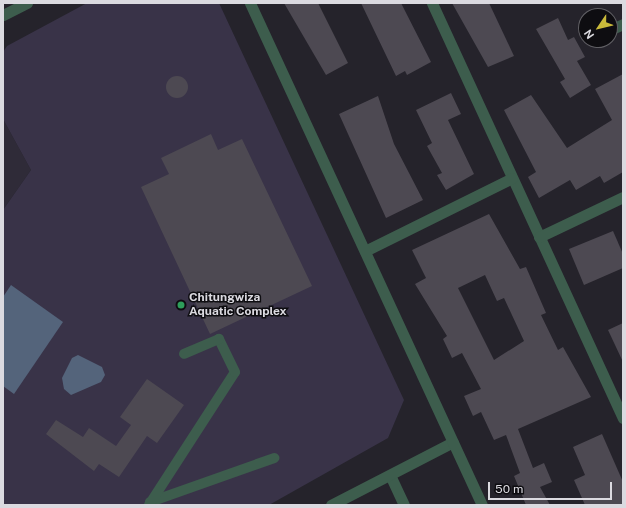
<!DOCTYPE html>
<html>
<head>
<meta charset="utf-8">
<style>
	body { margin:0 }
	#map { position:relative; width:626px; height:508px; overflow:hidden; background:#25232b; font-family:"Public Sans",sans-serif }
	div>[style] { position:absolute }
	.built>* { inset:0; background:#2f2b38 }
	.green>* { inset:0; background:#393348 }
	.water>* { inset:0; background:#54647b }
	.building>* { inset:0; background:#4d4952 }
	.round { border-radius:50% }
	.service>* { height:10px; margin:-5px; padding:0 5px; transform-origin:5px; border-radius:5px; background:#3d5d4d }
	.minor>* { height:11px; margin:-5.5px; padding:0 5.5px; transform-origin:5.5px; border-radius:5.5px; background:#3d5d4d }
	.tertiary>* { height:11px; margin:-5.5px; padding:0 5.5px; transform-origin:5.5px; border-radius:5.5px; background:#3d5d4d }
	.dots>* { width:11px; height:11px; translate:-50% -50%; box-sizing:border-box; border:2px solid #0e0d11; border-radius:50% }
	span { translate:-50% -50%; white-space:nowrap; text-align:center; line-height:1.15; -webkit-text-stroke:3px #0e0d11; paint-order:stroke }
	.poi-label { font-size:12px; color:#dbdae0; font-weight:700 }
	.left { translate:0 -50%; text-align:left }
	.frame { position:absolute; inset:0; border:4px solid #dbdae0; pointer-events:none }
	.north { position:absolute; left:578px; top:8px; width:40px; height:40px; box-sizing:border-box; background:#0e0d11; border:1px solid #605f64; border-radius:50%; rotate:235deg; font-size:11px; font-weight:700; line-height:16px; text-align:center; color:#dbdae0 }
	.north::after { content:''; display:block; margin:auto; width:14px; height:18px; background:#caba3a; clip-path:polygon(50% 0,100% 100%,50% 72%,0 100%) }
	.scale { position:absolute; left:488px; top:482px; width:124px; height:18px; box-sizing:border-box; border:2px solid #dbdae0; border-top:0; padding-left:5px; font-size:12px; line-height:14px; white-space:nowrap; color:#dbdae0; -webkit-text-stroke:3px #0e0d11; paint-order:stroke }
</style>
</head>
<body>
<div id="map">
	<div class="built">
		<div style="clip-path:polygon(3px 119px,31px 170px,3px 210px)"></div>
	</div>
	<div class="green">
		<div style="clip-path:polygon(87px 3px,219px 3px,404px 400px,388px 438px,269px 505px,3px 505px,3px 210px,31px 170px,3px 119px,3px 52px,7px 46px)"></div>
	</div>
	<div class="water">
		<div style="clip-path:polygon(11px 285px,63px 322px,14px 394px,3px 386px,3px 297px)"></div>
		<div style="clip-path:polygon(78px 355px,102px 367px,105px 375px,101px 382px,71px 395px,64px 389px,62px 378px,72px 358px)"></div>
	</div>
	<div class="building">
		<div style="clip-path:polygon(284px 3px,318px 3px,348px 63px,326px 75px)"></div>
		<div style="clip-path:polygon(361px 3px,401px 3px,431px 62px,407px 75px,405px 71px,396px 76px)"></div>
		<div style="clip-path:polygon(452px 3px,489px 3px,514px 56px,488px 67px)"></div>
		<div style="clip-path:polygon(558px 18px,568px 40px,574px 37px,585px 57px,577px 61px,591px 85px,570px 98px,560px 82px,565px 79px,536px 29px)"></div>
		<div style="clip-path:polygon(623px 74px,623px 172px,604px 183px,600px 176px,576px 190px,570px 180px,539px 198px,528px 177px,536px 172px,504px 110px,531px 95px,567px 148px,612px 120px,595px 89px)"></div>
		<div class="round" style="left:166px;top:76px;width:22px;height:22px"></div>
		<div style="clip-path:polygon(451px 93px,461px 114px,448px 120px,474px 174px,446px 190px,437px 175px,442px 173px,427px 146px,432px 143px,416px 110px)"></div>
		<div style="clip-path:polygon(378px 96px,394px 144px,423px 200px,386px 218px,339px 114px)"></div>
		<div style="clip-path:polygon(211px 134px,218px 150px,242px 139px,312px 286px,210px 334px,141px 187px,169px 174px,161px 158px)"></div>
		<div style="clip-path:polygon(evenodd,489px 214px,520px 269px,526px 267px,546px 313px,541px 315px,558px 350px,563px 347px,591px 397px,518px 429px,533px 468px,544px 463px,552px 482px,540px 487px,550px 505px,526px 505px,514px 476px,520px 473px,506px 435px,494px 440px,481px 412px,473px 416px,464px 396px,481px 389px,462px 353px,452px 358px,443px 339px,447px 336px,415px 284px,426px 278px,412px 250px,489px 214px,485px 275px,497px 301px,504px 298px,524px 341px,494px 360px,458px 288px,485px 275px)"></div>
		<div style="clip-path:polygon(613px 231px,623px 254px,623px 268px,584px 285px,569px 249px)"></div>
		<div style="clip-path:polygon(623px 323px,623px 362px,608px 330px)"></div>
		<div style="clip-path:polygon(147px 379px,184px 405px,157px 443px,147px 436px,119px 477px,99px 464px,94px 471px,46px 434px,56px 420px,83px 437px,89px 428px,116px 446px,131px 425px,120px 417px)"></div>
		<div style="clip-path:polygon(602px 434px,623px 482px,623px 505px,585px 505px,574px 480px,585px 475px,573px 447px)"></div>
	</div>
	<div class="service">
		<div style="left:150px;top:502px;width:132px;rotate:-19.5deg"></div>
		<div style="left:149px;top:505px;width:158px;rotate:-57.1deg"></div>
		<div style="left:235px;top:372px;width:37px;rotate:-116deg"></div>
		<div style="left:219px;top:339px;width:38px;rotate:157deg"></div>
	</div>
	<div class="minor">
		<div style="left:432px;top:3px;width:457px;rotate:65.3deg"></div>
		<div style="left:614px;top:28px;width:10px;rotate:-24deg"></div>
		<div style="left:539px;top:237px;width:93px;rotate:-25.5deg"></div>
		<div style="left:365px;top:251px;width:164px;rotate:-26.4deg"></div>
		<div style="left:390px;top:475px;width:33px;rotate:65deg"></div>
		<div style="left:331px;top:505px;width:137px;rotate:-27.3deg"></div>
	</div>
	<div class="tertiary">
		<div style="left:250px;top:3px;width:553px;rotate:65.2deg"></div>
		<div style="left:3px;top:15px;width:27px;rotate:-27deg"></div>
	</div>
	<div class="dots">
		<div style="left:181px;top:305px;background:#2e9e5b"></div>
	</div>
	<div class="poi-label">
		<span class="left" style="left:189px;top:305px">Chitungwiza<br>Aquatic Complex</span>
	</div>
	<div class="frame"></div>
	<div class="north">N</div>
	<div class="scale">50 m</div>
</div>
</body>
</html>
